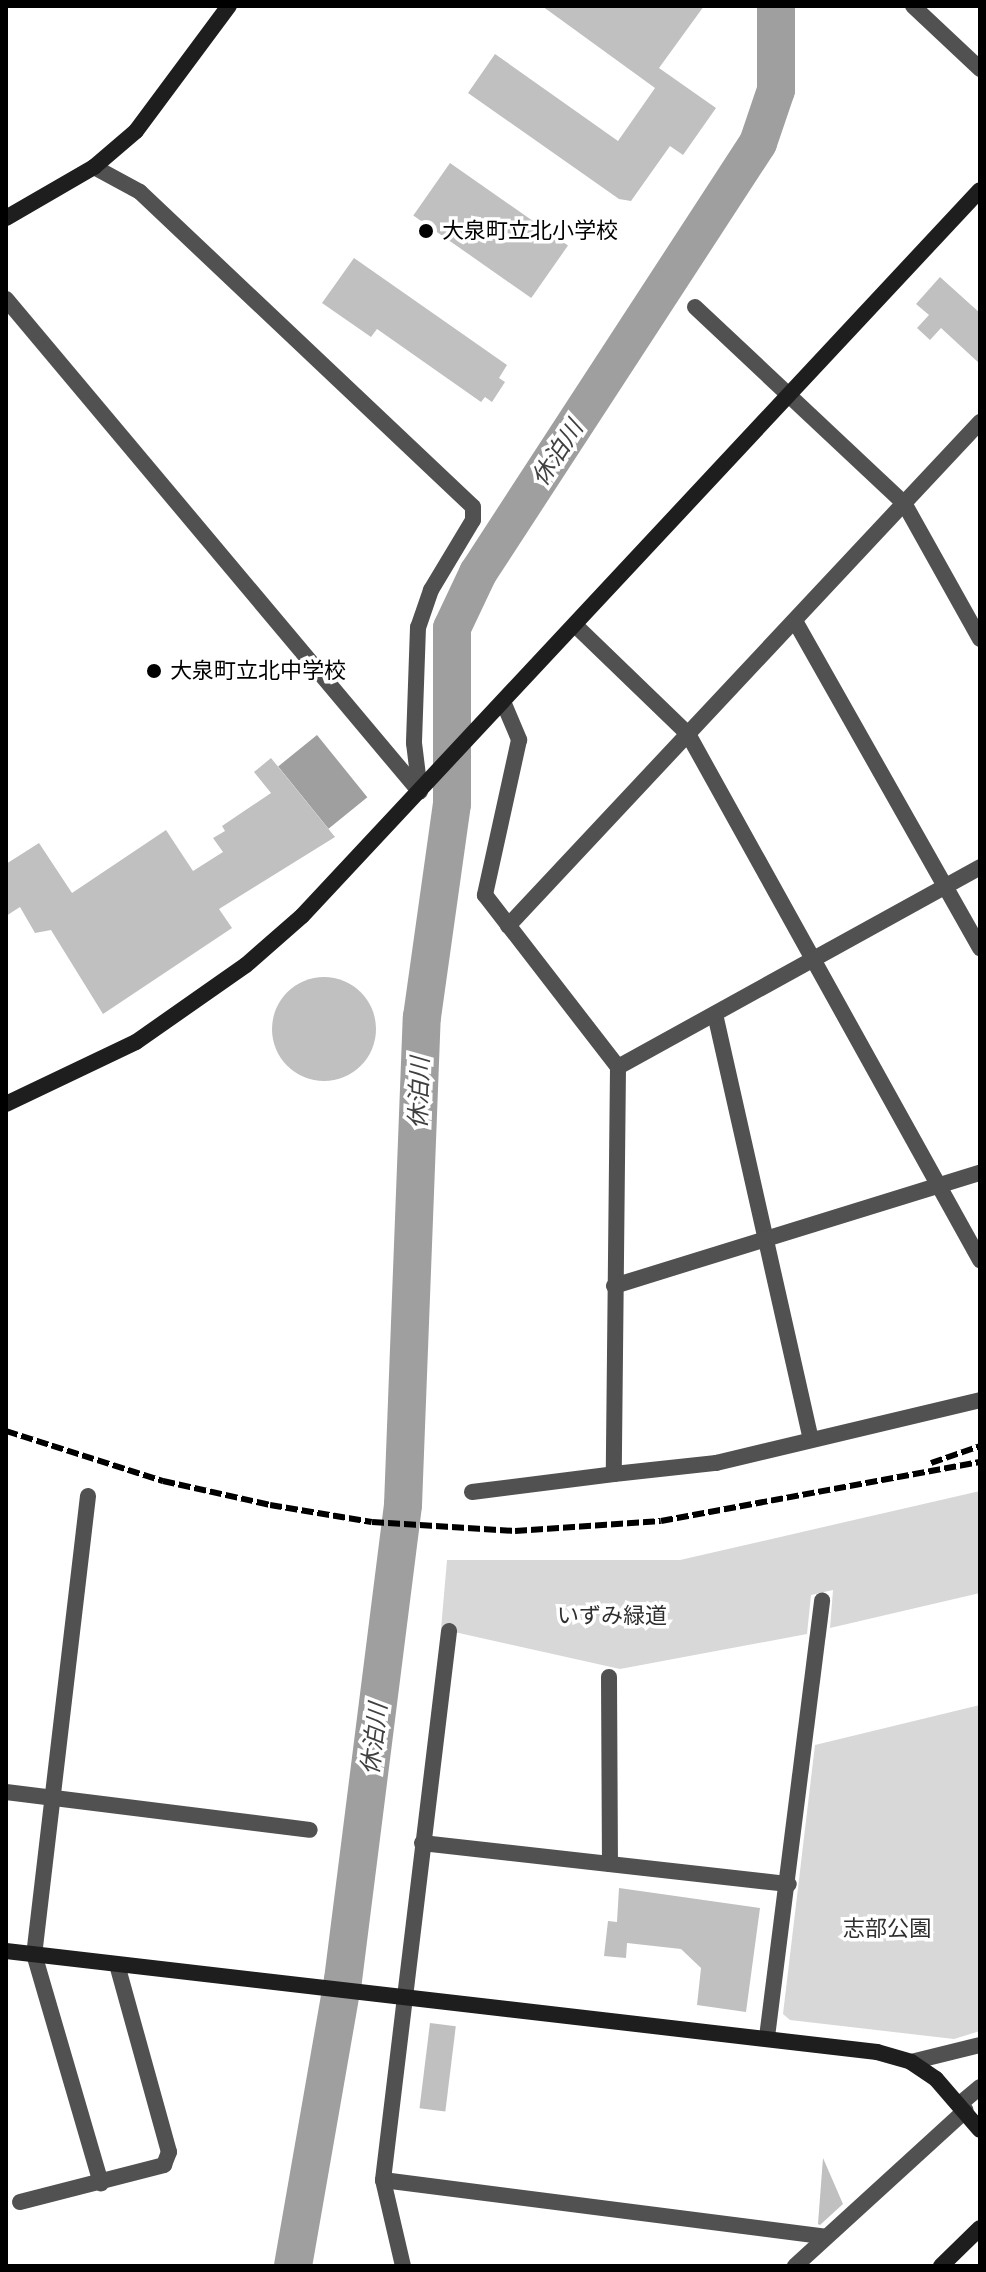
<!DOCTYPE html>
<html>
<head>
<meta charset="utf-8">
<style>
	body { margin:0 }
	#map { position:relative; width:986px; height:2272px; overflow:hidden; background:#fff; font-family:"PT Sans Narrow","Noto Sans JP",sans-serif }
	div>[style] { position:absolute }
	.green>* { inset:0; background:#d8d8d8 }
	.water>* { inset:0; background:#9f9f9f; transform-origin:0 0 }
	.river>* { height:38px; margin:-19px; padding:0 19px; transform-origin:19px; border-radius:19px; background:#9f9f9f }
	.building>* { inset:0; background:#c0c0c0; transform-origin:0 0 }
	.round { border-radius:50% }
	.street>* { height:16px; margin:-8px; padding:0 8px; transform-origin:8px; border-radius:8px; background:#515151 }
	.secondary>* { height:16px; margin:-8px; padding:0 8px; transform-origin:8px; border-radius:8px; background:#1e1e1e }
	.rail>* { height:6px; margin-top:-3px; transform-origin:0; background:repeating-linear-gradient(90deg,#000 0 12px,transparent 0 16px) }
	.dots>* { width:22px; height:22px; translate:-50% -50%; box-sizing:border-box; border:4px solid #fff; border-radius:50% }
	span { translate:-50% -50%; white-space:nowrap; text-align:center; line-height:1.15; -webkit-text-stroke:7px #fff; paint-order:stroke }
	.poi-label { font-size:22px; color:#000 }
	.left { translate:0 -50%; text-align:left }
	.park-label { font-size:22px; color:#2f2f2f }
	.water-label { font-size:24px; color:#404040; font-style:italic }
	.frame { position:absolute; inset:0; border:8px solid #000; pointer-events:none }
</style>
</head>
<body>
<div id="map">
	<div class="green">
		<div style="clip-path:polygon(980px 1491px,980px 1593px,830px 1628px,833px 1590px,811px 1595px,807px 1634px,620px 1669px,441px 1629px,447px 1560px,680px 1560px)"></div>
		<div style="clip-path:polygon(980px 1705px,980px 2031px,954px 2039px,790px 2020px,783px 2014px,815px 1745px)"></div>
	</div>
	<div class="water">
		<div style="left:317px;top:735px;width:80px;height:50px;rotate:51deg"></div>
	</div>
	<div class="river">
		<div style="left:293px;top:2266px;width:290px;rotate:-80.1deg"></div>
		<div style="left:343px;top:1980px;width:479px;rotate:-82.8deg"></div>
		<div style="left:403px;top:1505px;width:488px;rotate:-87.8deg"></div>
		<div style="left:422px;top:1017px;width:215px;rotate:-82deg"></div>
		<div style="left:452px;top:804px;width:176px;rotate:-90deg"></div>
		<div style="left:452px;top:628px;width:61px;rotate:-64.7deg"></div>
		<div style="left:478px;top:573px;width:513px;rotate:-56.93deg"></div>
		<div style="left:758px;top:143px;width:56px;rotate:-71.2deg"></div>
		<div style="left:776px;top:90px;width:84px;rotate:-90deg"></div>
	</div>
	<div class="building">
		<div style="clip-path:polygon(542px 6px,704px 6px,659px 68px,716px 108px,683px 155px,670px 146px,631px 201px,619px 199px,468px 93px,495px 54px,618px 141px,655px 88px)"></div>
		<div style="left:450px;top:163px;width:144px;height:64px;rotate:35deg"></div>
		<div style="clip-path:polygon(354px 258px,507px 365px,499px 378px,505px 382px,492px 402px,485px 397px,481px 402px,377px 329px,371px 337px,322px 303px)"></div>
		<div style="clip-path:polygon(940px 277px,980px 313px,980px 364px,941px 328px,930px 340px,917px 328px,929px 315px,916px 304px)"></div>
		<div style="clip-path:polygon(271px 758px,335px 837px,219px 909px,232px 928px,103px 1014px,51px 930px,35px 933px,20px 907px,6px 916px,6px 864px,39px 843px,72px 893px,166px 830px,193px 871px,223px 852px,213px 838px,225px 831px,222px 826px,271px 793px,254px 772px)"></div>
		<div class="round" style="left:272px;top:977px;width:104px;height:104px"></div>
		<div style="clip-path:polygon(619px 1888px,760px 1908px,746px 2012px,697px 2005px,701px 1968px,681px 1949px,627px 1943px,626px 1958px,604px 1956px,608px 1921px,617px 1922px)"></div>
		<div style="left:430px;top:2023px;width:26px;height:86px;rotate:7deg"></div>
		<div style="clip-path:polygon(823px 2158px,843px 2204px,820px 2225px,818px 2224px)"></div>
	</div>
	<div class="street">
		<div style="left:913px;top:6px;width:92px;rotate:43.2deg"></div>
		<div style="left:94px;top:167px;width:52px;rotate:28.5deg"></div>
		<div style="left:140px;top:192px;width:458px;rotate:43.4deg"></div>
		<div style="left:473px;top:507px;width:13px;rotate:90deg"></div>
		<div style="left:473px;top:520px;width:82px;rotate:121deg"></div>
		<div style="left:431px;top:590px;width:39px;rotate:109deg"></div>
		<div style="left:418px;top:627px;width:116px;rotate:92deg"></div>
		<div style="left:414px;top:743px;width:49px;rotate:83deg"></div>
		<div style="left:6px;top:299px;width:642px;rotate:49.99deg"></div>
		<div style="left:695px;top:307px;width:287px;rotate:43.2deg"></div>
		<div style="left:904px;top:503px;width:156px;rotate:60.8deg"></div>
		<div style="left:795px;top:621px;width:376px;rotate:60.5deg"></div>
		<div style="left:575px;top:625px;width:157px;rotate:44deg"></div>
		<div style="left:688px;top:734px;width:602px;rotate:60.96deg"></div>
		<div style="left:504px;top:704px;width:39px;rotate:67deg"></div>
		<div style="left:519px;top:740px;width:159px;rotate:102.4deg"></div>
		<div style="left:485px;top:895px;width:217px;rotate:52.3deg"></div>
		<div style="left:618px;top:1067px;width:407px;rotate:90.6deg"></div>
		<div style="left:614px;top:1474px;width:103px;rotate:-6.2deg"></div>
		<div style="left:716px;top:1463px;width:271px;rotate:-13.4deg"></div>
		<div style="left:508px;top:926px;width:691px;rotate:-46.88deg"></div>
		<div style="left:715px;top:1014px;width:436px;rotate:77.3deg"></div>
		<div style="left:618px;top:1067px;width:414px;rotate:-28.9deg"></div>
		<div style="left:614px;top:1286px;width:383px;rotate:-17.2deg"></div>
		<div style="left:472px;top:1492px;width:143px;rotate:-7.2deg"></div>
		<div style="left:88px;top:1496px;width:461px;rotate:96.7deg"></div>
		<div style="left:34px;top:1954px;width:239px;rotate:73.7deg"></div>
		<div style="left:609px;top:1677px;width:187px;rotate:89.7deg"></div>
		<div style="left:6px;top:1792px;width:306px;rotate:7.1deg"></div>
		<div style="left:422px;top:1843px;width:369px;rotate:6.4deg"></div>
		<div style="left:767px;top:2037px;width:440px;rotate:-82.8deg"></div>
		<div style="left:911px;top:2062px;width:71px;rotate:-13.8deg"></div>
		<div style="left:961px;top:2103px;width:25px;rotate:-40deg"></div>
		<div style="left:383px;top:2180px;width:444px;rotate:7.3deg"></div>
		<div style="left:20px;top:2202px;width:149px;rotate:-14.4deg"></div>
		<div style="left:164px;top:2165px;width:14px;rotate:-69deg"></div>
		<div style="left:169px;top:2152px;width:194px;rotate:-105.5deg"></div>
		<div style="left:403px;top:2266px;width:88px;rotate:-103.1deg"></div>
		<div style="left:383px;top:2180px;width:553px;rotate:-83.14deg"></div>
		<div style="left:795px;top:2266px;width:231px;rotate:-42.4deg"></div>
	</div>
	<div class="secondary">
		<div style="left:6px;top:218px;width:102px;rotate:-30.1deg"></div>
		<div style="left:94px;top:167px;width:55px;rotate:-40.6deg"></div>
		<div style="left:136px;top:131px;width:156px;rotate:-53.4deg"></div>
		<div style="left:6px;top:1104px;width:144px;rotate:-25.5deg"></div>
		<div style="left:136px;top:1042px;width:134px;rotate:-35deg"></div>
		<div style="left:246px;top:965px;width:74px;rotate:-41.2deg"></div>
		<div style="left:302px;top:916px;width:993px;rotate:-46.96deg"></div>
		<div style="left:6px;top:1951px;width:877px;rotate:6.61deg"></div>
		<div style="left:877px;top:2052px;width:35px;rotate:16deg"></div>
		<div style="left:911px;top:2062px;width:30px;rotate:34deg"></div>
		<div style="left:936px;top:2079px;width:67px;rotate:49.2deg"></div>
		<div style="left:941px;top:2266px;width:54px;rotate:-44.3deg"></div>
	</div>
	<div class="rail">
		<div style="left:6px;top:1431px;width:165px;rotate:17.7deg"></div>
		<div style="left:163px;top:1481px;width:110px;rotate:12.6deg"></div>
		<div style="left:270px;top:1505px;width:103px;rotate:9.5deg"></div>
		<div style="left:372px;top:1522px;width:143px;rotate:3.6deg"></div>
		<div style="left:515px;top:1531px;width:146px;rotate:-3.9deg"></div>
		<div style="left:661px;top:1521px;width:324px;rotate:-10.5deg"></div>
		<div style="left:931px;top:1463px;width:52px;rotate:-19.1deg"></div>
	</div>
	<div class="dots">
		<div style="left:426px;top:231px;background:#000"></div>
		<div style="left:154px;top:671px;background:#000"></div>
	</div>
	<div class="poi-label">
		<span class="left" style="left:442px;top:231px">大泉町立北小学校</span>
		<span class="left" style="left:170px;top:671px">大泉町立北中学校</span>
	</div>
	<div class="park-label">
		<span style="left:612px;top:1616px">いずみ緑道</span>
		<span style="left:887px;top:1929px">志部公園</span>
	</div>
	<div class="water-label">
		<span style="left:557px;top:453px;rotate:-57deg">休泊川</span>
		<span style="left:419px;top:1093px;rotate:-88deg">休泊川</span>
		<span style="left:374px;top:1739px;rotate:-83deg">休泊川</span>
	</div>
	<div class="frame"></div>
</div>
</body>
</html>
